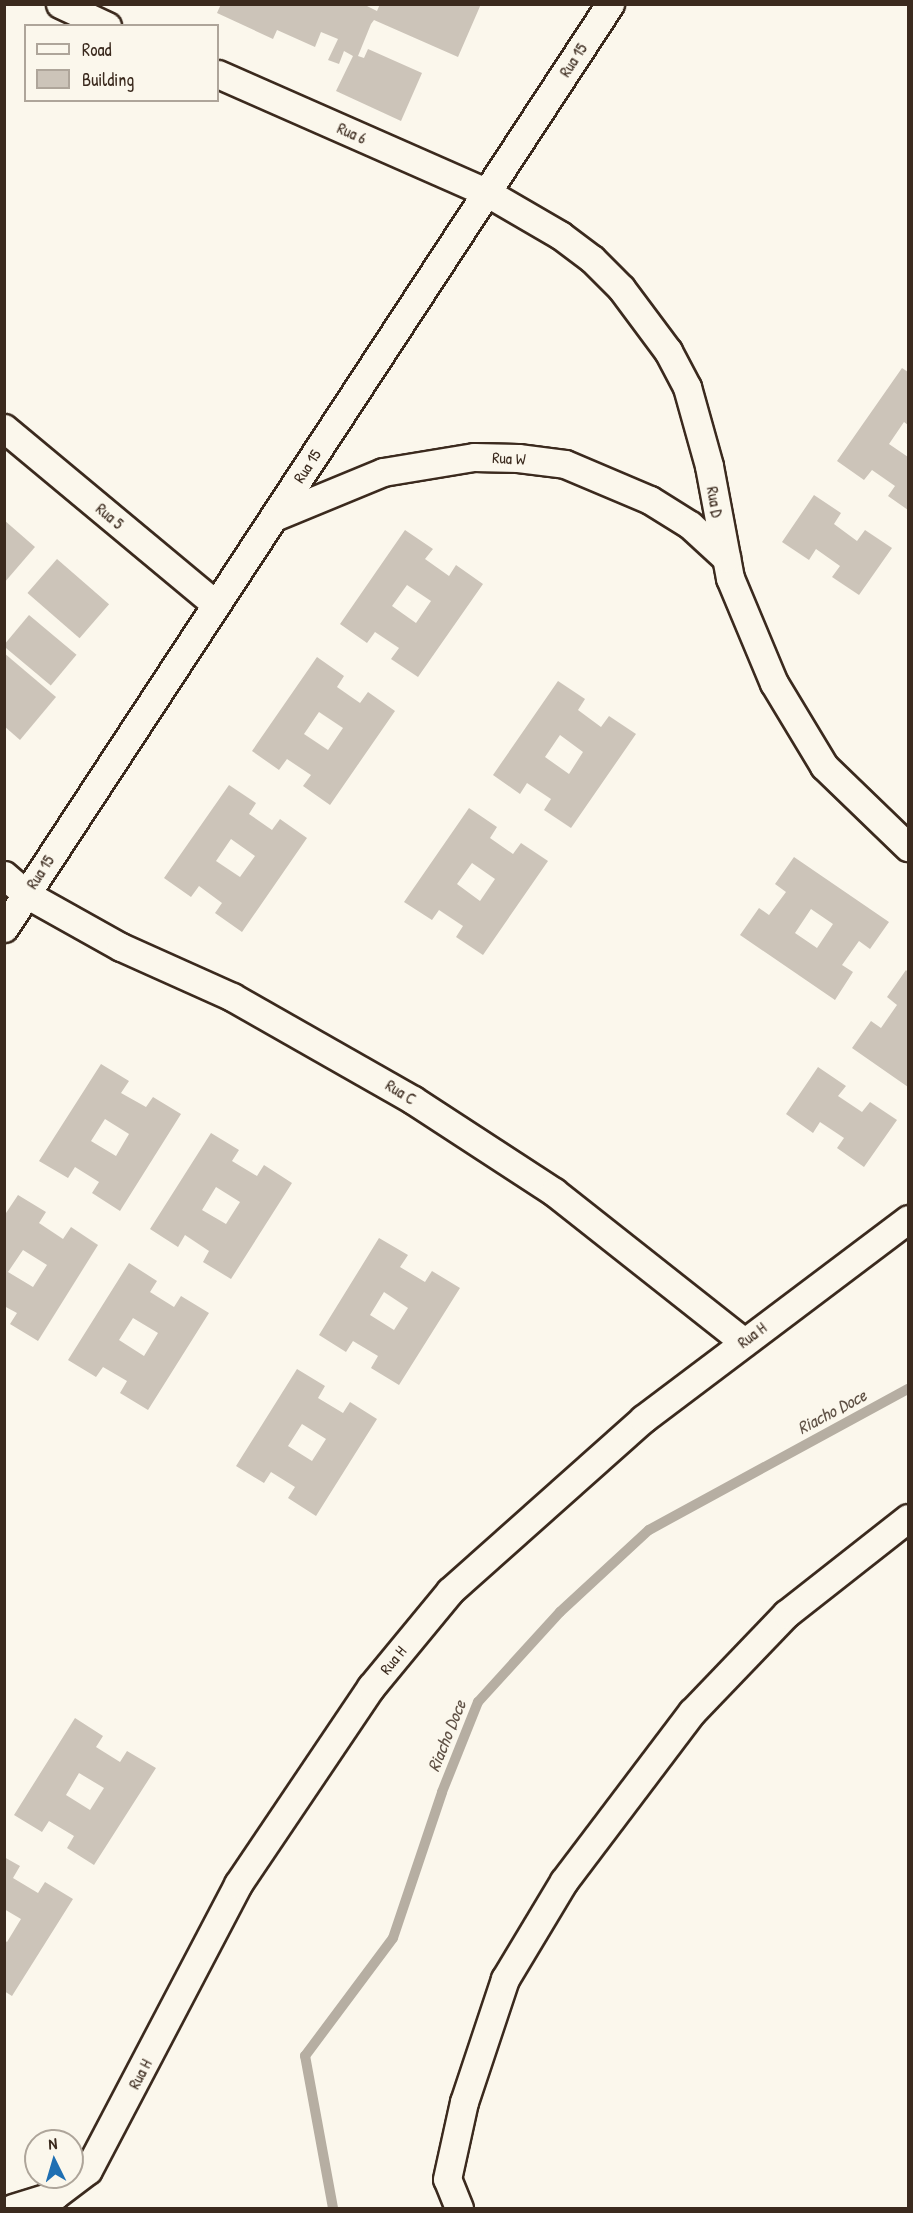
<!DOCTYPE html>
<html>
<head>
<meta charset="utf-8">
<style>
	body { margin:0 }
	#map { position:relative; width:913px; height:2213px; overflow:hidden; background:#fbf7ec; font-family:"Patrick Hand",sans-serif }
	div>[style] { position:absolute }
	.stream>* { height:10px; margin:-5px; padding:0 5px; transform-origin:5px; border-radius:5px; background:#b6aea2 }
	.building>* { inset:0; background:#ccc4b9; transform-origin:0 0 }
	.roads { filter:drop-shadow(2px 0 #3b2a1e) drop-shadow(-2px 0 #3b2a1e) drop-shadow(0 2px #3b2a1e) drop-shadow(0 -2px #3b2a1e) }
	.street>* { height:27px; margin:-13.5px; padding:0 13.5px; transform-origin:13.5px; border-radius:13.5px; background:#fbf7ec }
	span { translate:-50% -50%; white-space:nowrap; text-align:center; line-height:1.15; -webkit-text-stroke:5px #fbf7ec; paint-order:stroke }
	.street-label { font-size:16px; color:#3b2a1e }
	.water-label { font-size:18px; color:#605246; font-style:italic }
	.frame { position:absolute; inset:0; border:6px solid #3b2a1e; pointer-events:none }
	.legend { position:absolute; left:24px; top:24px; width:195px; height:78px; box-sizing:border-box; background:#fbf7ec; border:2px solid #aea59a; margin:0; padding:8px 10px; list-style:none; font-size:18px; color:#3b2a1e }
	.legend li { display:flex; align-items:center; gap:12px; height:30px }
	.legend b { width:30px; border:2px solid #aea59a }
	.north { position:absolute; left:24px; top:2129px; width:60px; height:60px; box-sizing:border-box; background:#fbf7ec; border:2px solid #aea59a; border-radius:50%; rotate:355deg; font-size:16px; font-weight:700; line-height:24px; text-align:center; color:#3b2a1e }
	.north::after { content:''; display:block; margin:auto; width:21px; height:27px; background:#1f6fb2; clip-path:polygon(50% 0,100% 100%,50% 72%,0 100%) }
</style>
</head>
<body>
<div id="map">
	<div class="stream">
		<div style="left:333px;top:2208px;width:155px;rotate:-100.4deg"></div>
		<div style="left:305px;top:2056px;width:147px;rotate:-53.3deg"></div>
		<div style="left:393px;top:1938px;width:154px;rotate:-71.4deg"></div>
		<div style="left:442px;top:1792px;width:97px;rotate:-68.2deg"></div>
		<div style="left:478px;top:1702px;width:122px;rotate:-47.7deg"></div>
		<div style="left:560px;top:1612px;width:121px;rotate:-42.7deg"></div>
		<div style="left:649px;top:1530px;width:295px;rotate:-28.6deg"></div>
	</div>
	<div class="building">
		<div style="clip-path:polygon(221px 4px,363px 4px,377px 11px,380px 4px,481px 4px,458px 57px,374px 20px,371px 24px,358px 56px,364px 58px,368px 49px,422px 73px,401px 121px,336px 91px,353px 56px,344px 51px,339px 64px,328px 60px,338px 39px,321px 32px,315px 47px,277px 30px,273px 39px,217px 13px)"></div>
		<div style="clip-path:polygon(902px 368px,908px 372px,908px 425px,904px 422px,889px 444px,908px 457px,908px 510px,888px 496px,895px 486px,872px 470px,864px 480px,837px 461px)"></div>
		<div style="clip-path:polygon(814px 495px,841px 513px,834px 524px,857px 541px,865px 530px,892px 548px,859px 595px,832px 577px,840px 566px,816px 549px,809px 560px,782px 542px)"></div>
		<div style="clip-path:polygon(4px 520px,35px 547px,4px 583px)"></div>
		<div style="clip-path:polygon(evenodd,405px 530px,433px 549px,425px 559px,449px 576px,456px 565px,483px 584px,418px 677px,391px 659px,399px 648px,375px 632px,367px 643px,340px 624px,405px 530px,407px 585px,431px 601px,416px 623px,392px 606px,407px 585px)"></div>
		<div style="left:57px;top:559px;width:69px;height:45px;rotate:41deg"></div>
		<div style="left:29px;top:615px;width:62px;height:40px;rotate:40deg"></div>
		<div style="clip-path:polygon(4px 653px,56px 697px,20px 740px,4px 726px)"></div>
		<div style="clip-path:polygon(evenodd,317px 657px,344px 676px,337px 687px,360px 703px,368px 692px,395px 711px,330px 805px,303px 786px,311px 775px,287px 759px,279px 770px,252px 751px,317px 657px,319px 712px,343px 728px,328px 750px,304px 734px,319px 712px)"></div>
		<div style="clip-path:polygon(evenodd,558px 681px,585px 699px,578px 710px,601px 727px,609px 716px,636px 734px,571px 828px,544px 810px,551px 799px,527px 783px,520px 794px,493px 775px,558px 681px,560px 735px,583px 752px,569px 774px,545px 757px,560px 735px)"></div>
		<div style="clip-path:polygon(evenodd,229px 785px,256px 803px,249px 814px,272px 830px,280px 819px,307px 838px,242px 932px,215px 913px,222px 903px,199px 886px,191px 897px,164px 878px,229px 785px,231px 839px,255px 856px,240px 877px,216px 861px,231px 839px)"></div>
		<div style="clip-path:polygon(evenodd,469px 808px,497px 827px,490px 838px,513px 854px,521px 843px,548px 861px,483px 955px,456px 937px,463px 926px,439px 910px,432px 920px,404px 902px,469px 808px,472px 863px,495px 879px,480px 901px,457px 884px,472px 863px)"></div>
		<div style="clip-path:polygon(evenodd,794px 857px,889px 922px,870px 949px,859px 941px,842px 965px,853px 972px,835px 1000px,740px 935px,759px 908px,769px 915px,786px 892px,775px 884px,794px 857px,811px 909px,833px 924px,817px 948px,795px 933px,811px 909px)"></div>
		<div style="clip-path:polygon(906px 970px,908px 972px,908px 1087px,852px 1048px,871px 1021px,881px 1028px,897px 1005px,887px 997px)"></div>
		<div style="clip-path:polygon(evenodd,101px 1064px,129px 1081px,121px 1093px,146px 1107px,153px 1097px,181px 1114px,120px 1211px,92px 1193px,99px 1182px,75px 1167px,68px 1178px,39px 1161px,101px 1064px,105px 1119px,129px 1134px,116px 1156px,91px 1141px,105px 1119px)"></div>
		<div style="clip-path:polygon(818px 1067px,846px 1086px,838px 1096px,862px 1112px,870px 1102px,897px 1120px,864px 1167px,837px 1148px,844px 1138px,820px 1122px,813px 1133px,786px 1114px)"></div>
		<div style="clip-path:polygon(evenodd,211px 1133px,239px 1150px,232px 1161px,257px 1176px,264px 1165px,292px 1183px,231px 1279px,203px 1262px,209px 1251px,185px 1235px,178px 1247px,150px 1229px,211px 1133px,216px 1187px,240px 1202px,226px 1224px,202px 1210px,216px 1187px)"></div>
		<div style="clip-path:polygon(evenodd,18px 1195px,46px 1212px,39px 1223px,63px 1239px,71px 1227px,98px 1245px,38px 1341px,10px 1324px,17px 1313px,4px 1306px,4px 1216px,18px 1195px,23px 1250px,47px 1265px,33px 1287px,8px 1272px,23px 1250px)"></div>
		<div style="clip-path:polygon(evenodd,379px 1238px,408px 1255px,400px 1267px,425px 1282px,432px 1271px,460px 1288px,399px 1385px,371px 1368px,378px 1356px,353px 1341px,346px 1352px,319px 1335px,379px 1238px,384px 1292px,408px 1308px,394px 1330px,370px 1315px,384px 1292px)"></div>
		<div style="clip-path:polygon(evenodd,129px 1263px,157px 1281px,150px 1292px,174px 1307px,181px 1296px,209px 1313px,148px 1410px,120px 1393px,127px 1381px,103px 1367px,96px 1377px,68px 1360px,129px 1263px,133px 1318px,158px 1333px,144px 1356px,119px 1340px,133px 1318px)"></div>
		<div style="clip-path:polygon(evenodd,297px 1369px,325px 1386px,318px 1398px,343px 1413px,350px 1402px,377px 1419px,316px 1516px,288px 1498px,295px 1487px,271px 1472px,264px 1483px,236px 1466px,297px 1369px,302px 1424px,326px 1439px,312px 1461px,288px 1446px,302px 1424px)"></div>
		<div style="clip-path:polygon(evenodd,75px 1718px,103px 1736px,96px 1747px,120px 1762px,127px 1751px,156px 1768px,94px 1865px,67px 1848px,74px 1836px,49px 1821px,42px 1832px,14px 1815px,75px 1718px,79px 1773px,104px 1788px,90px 1810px,66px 1795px,79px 1773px)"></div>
		<div style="clip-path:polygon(4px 1857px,20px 1866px,13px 1878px,38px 1893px,45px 1882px,73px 1899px,12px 1996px,4px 1991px,4px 1940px,7px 1942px,21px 1919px,4px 1909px)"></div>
	</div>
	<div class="roads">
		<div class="street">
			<div style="left:60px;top:4px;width:52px;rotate:25.1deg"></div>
			<div style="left:218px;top:74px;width:293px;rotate:23.8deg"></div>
			<div style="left:486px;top:192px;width:86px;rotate:30.2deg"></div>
			<div style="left:560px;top:235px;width:40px;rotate:37deg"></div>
			<div style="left:592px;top:259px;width:41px;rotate:45deg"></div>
			<div style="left:621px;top:288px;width:79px;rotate:53.3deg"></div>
			<div style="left:668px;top:351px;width:41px;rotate:62.2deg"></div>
			<div style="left:687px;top:387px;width:82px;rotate:74.4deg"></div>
			<div style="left:709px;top:466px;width:114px;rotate:79.4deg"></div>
			<div style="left:730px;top:578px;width:114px;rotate:67.3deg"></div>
			<div style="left:774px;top:683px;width:97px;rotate:58.9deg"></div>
			<div style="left:824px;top:766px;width:117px;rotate:44deg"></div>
			<div style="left:4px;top:428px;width:275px;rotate:39.8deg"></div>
			<div style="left:274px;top:517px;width:118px;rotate:-22.4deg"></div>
			<div style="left:383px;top:472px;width:92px;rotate:-9.4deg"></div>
			<div style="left:474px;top:457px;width:44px;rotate:1.3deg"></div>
			<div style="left:518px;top:458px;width:47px;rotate:7.3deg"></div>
			<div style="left:565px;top:464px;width:92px;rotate:23deg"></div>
			<div style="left:650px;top:500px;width:47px;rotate:32deg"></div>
			<div style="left:690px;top:525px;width:49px;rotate:42.5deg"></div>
			<div style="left:4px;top:875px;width:29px;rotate:41deg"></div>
			<div style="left:26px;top:894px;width:109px;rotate:29.2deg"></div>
			<div style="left:121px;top:947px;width:122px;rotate:24.2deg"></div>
			<div style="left:232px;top:997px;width:208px;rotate:29.6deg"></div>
			<div style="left:413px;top:1100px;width:168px;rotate:33.1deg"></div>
			<div style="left:554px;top:1192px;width:242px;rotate:38.3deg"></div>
			<div style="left:4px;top:928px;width:1105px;rotate:-56.74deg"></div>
			<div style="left:13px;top:2208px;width:44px;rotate:-17.2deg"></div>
			<div style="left:55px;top:2195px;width:41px;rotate:-37.1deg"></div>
			<div style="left:88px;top:2170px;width:323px;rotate:-62.3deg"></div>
			<div style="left:238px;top:1884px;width:238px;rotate:-56deg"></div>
			<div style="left:371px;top:1687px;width:124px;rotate:-50.5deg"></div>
			<div style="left:450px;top:1591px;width:259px;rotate:-41.7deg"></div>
			<div style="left:643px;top:1419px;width:332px;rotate:-37deg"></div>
			<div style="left:459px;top:2208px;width:31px;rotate:-112deg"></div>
			<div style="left:447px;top:2179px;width:79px;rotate:-77.6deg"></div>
			<div style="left:464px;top:2102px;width:130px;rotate:-71.6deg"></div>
			<div style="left:505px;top:1979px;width:114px;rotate:-59deg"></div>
			<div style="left:564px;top:1881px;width:212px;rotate:-52.9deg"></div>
			<div style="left:692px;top:1712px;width:136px;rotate:-46.2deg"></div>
			<div style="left:786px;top:1614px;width:155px;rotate:-38.2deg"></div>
		</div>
	</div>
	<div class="street-label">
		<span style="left:573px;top:60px;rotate:-57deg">Rua 15</span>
		<span style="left:352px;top:133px;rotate:24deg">Rua 6</span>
		<span style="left:509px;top:458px;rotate:3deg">Rua W</span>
		<span style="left:307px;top:466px;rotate:-57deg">Rua 15</span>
		<span style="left:715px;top:502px;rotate:80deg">Rua D</span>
		<span style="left:110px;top:516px;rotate:40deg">Rua 5</span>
		<span style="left:40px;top:872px;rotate:-57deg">Rua 15</span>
		<span style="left:401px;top:1092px;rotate:32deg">Rua C</span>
		<span style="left:752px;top:1335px;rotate:-37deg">Rua H</span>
		<span style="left:393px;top:1660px;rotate:-51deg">Rua H</span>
		<span style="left:140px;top:2074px;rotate:-62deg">Rua H</span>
	</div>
	<div class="water-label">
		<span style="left:832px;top:1412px;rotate:-28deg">Riacho Doce</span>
		<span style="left:447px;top:1736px;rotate:-68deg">Riacho Doce</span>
	</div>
	<div class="frame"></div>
	<ul class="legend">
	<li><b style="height:8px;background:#fbf7ec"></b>Road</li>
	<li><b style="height:16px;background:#ccc4b9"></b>Building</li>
	</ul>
	<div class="north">N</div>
</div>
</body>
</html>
